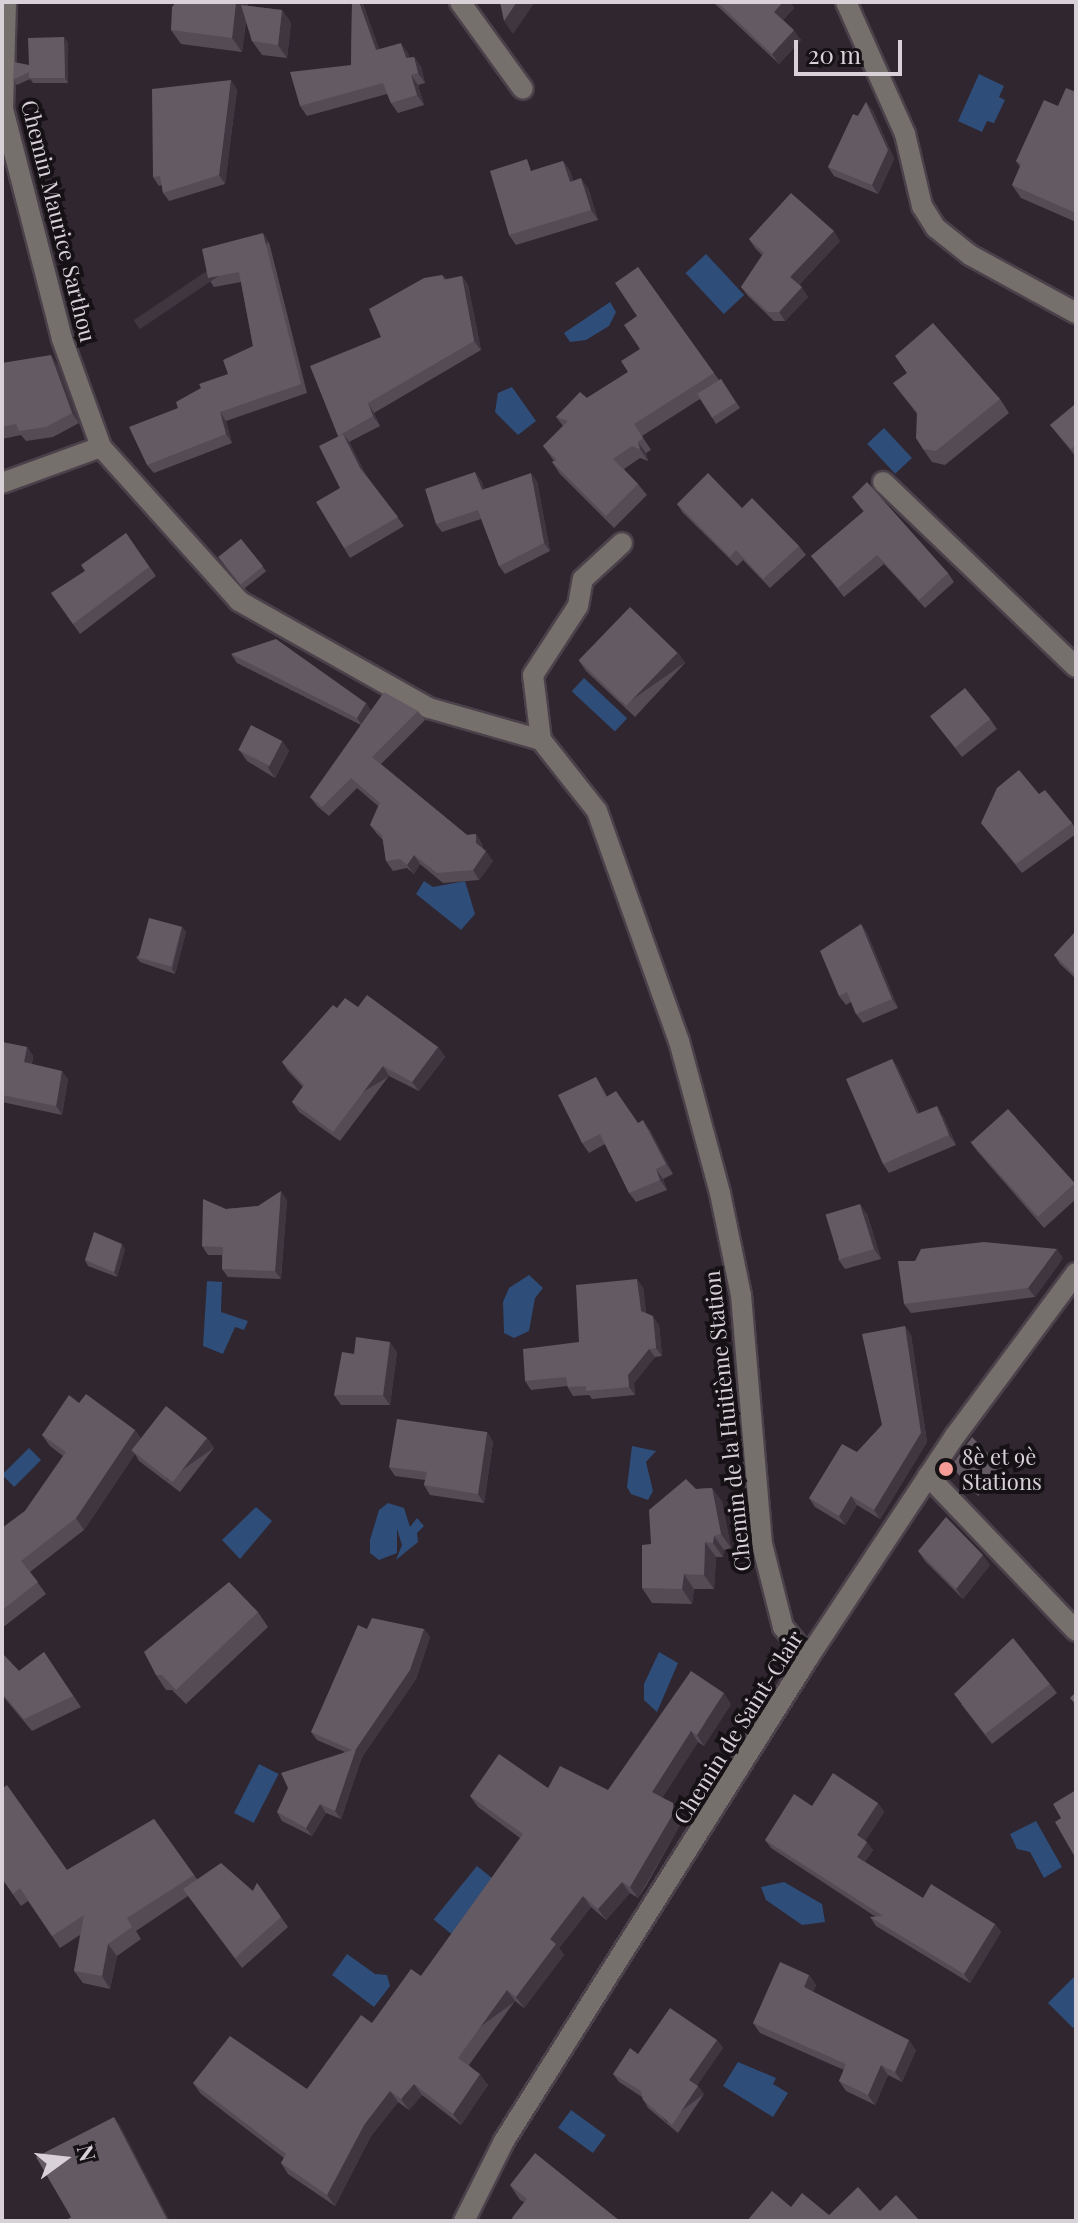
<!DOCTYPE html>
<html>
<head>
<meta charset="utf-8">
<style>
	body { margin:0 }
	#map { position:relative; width:1078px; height:2223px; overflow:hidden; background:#2f262f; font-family:"Playfair Display",serif }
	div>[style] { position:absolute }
	.water>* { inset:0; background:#2f4d79; transform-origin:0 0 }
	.roads { filter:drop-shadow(2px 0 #4a424a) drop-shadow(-2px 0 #4a424a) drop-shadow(0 2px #4a424a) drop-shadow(0 -2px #4a424a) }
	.minor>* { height:20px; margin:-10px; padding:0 10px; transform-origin:10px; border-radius:10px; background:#76706d }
	.wall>* { inset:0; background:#554b55; transform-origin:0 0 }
	.shaded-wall>* { inset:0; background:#403640; transform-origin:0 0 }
	.building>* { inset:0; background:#635a63; transform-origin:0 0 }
	.dots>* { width:22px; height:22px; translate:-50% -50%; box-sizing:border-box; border:4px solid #151115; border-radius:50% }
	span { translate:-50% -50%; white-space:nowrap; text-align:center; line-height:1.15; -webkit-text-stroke:8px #151115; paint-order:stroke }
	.street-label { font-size:22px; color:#d8d2d8 }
	.poi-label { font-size:22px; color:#d8d2d8 }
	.left { translate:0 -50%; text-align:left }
	.frame { position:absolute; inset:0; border:4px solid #d8d2d8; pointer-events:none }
	.north { position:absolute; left:24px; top:2119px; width:80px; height:80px; -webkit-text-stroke:6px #151115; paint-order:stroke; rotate:75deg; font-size:22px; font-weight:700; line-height:32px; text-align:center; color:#d8d2d8 }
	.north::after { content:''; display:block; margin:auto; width:28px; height:36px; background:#d8d2d8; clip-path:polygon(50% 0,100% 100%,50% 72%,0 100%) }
	.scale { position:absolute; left:794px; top:40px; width:108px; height:36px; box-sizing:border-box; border:4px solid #d8d2d8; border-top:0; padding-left:10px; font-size:24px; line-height:28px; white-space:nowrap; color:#d8d2d8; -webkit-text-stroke:6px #151115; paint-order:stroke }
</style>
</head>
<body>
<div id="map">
	<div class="water">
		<div style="clip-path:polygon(979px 74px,1004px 86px,999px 97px,1005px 100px,994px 123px,987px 121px,982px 132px,958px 121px)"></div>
		<div style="left:706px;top:254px;width:56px;height:28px;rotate:47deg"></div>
		<div style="clip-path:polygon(610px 302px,616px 312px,609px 326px,586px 340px,570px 342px,564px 333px)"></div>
		<div style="clip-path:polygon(512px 387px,536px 421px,518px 435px,495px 412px,498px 393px)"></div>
		<div style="left:884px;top:428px;width:41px;height:23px;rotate:47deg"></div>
		<div style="left:584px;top:678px;width:59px;height:18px;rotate:43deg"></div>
		<div style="clip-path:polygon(424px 881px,433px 887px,465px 881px,475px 914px,461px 930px,416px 894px)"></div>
		<div style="clip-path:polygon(529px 1275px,543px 1288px,535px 1298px,529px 1331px,514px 1338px,504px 1333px,503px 1302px,509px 1288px)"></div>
		<div style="clip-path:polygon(207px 1281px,222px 1282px,221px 1312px,248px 1321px,244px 1330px,235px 1327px,223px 1354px,203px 1346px)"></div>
		<div style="clip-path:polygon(632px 1446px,656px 1451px,646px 1462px,653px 1491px,648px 1500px,631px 1494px,627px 1487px)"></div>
		<div style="left:29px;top:1448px;width:17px;height:38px;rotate:45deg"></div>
		<div style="clip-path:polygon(388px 1503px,404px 1508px,410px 1527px,417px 1518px,424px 1526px,417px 1533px,418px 1542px,396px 1560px,402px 1545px,397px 1529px,397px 1553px,379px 1560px,370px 1553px,370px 1540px,379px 1510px)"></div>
		<div style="clip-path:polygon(256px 1507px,272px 1521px,240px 1559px,222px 1540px)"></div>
		<div style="clip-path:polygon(659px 1652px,678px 1663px,657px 1712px,644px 1700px,644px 1684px)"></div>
		<div style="left:259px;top:1764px;width:22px;height:55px;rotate:27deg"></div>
		<div style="clip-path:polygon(1036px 1821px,1062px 1867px,1044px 1878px,1030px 1852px,1017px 1849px,1010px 1834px)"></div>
		<div style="left:477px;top:1866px;width:27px;height:69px;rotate:39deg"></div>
		<div style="clip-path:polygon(784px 1882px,822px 1904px,825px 1922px,802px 1925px,766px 1900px,761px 1887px)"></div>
		<div style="clip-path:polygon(347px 1954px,375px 1974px,387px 1975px,390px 1986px,374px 2007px,332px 1975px)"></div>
		<div style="clip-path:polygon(1076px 1975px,1076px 2025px,1073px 2028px,1048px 2003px)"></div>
		<div style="clip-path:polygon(738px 2062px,776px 2078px,773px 2084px,788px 2093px,773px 2117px,723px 2086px)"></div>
		<div style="left:571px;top:2110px;width:43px;height:22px;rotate:36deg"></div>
	</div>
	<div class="roads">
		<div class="minor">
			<div style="left:6px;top:2px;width:107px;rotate:91.6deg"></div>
			<div style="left:3px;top:109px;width:237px;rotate:75.6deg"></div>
			<div style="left:62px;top:339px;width:115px;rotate:70.1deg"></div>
			<div style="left:101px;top:447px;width:207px;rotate:48.1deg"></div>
			<div style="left:239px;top:601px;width:218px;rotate:29.4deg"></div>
			<div style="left:429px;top:708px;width:116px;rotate:15.9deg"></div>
			<div style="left:541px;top:740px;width:90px;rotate:51.7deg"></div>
			<div style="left:597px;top:811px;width:244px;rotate:70.4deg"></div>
			<div style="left:679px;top:1041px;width:157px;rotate:74.9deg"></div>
			<div style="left:720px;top:1193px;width:104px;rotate:78.4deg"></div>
			<div style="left:741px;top:1295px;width:250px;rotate:85.2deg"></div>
			<div style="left:762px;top:1544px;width:86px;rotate:75.8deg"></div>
			<div style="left:783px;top:1627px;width:40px;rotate:51deg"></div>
			<div style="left:460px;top:2px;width:107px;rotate:54.1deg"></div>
			<div style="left:846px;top:2px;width:145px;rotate:65.9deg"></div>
			<div style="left:905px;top:134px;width:74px;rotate:76.7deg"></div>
			<div style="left:922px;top:206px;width:26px;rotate:58deg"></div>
			<div style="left:936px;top:228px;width:43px;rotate:38.5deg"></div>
			<div style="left:970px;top:255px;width:121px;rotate:28.7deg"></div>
			<div style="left:883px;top:482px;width:267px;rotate:43.8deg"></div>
			<div style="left:2px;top:483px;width:105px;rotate:-20deg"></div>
			<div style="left:541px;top:740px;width:65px;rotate:-97deg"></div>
			<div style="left:533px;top:675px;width:82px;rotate:-56.9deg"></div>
			<div style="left:578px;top:606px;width:27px;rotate:-80deg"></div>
			<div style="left:583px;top:579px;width:53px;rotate:-42.7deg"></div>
			<div style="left:928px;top:1476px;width:214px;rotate:46.3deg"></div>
			<div style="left:464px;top:2221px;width:89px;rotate:-63.4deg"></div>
			<div style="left:504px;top:2141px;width:571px;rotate:-57.81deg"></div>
			<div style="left:808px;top:1658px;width:266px;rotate:-56.5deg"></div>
			<div style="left:955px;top:1436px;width:203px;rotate:-53.4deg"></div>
		</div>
	</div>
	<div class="wall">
		<div style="clip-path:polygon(176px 2px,248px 2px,248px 6px,282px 10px,291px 23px,287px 58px,262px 55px,252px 41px,246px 21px,242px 52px,181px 44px,171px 30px)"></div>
		<div style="clip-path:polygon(352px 2px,362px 2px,363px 4px,379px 49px,408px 53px,409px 58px,414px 57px,421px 67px,425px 83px,418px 85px,424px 105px,398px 113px,391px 103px,387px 94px,307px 116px,300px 106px,351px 65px)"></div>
		<div style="clip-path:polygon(713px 2px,790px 2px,794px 8px,783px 20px,801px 40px,779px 64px)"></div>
		<div style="clip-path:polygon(68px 42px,68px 83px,33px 83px,30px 79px,17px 85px,13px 80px,29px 65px)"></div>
		<div style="clip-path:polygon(237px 89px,225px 184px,169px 201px,163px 193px,162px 185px,159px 186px,153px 177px)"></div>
		<div style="clip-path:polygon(1076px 92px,1076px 222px,1021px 198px,1012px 185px,1020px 167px,1016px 161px,1058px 106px)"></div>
		<div style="clip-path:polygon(866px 102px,873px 111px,894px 159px,878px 194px,834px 176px,828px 167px)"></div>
		<div style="clip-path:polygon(563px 161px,570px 171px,573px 181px,588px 188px,598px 220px,516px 245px,509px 235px,534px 170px)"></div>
		<div style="clip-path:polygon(749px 239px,840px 241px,799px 285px,808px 297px,785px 321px,774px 321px,748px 296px,741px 287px,762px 255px,755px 248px)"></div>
		<div style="clip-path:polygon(269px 242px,307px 393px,226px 421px,232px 443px,154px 473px,147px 465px,178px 408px,228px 374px,253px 346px,241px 282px,214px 287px,208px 278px)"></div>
		<div style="clip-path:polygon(638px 267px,719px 380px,721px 379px,740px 408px,716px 424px,700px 399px,642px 436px,651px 450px,646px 453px,648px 461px,640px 458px,624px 469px,638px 484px,647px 495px,614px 528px,560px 474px,552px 462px,554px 461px,543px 446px,563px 426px,556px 417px,628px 372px,640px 349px,637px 316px)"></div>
		<div style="clip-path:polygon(442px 275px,446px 279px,462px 276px,468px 285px,481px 350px,374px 413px,380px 426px,349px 442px,366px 475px,404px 526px,350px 558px,344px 548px,338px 436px,381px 337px)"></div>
		<div style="clip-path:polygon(2px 363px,58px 365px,79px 423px,53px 437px,26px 441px,21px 435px,2px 439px)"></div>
		<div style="clip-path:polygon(893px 383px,1000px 399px,1009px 413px,945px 465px,932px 462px,923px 449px,917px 414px)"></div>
		<div style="clip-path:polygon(1076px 408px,1076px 457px,1050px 425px)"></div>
		<div style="clip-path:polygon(481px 480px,484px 489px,537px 481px,550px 551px,505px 574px,499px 566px,481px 519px,442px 532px,436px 524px)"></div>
		<div style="clip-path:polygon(852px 497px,948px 573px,954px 582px,925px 608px,884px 564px,844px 597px,811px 556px,864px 512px)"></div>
		<div style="clip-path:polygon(677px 504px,742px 508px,799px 546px,806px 555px,770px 588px,743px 560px,737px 566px,683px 513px)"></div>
		<div style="clip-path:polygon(126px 533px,156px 576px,80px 634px,51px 593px,85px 571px)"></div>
		<div style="left:241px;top:539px;width:41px;height:29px;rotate:52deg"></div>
		<div style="clip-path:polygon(678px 653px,685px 663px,635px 717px,586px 671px,579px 661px)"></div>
		<div style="clip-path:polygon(231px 654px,366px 703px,371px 711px,418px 711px,425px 720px,381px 764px,467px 835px,476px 834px,482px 844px,483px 849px,493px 861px,479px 880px,443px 883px,420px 864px,414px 874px,407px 868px,393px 871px,386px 861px,383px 840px,377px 834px,370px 825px,378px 806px,357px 788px,329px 816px,317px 806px,310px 797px,361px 725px,237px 663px)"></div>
		<div style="clip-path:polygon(930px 716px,990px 719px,997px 729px,962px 757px)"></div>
		<div style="clip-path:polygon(282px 741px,289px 751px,275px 778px,247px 761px,240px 751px)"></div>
		<div style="clip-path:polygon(1039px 794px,1072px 823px,1076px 830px,1076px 834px,1022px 873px,981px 823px)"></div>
		<div style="clip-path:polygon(861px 924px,867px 933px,898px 1008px,863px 1023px,856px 1014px,851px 1002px,846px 1005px,839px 996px)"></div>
		<div style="clip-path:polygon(182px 927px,186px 932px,175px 974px,140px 962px,136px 957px)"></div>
		<div style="clip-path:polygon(1076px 931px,1076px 979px,1060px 964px,1054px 955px)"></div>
		<div style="clip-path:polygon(358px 1007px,438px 1047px,445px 1057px,419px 1091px,389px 1076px,340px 1141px,299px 1112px,292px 1102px,303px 1087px,288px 1071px,282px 1062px,337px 1008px)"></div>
		<div style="clip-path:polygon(2px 1042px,27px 1047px,33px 1056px,32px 1064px,68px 1079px,62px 1115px,2px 1102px)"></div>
		<div style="clip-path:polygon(892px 1059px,898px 1068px,919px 1113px,943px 1116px,956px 1145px,889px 1173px,883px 1164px)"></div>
		<div style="clip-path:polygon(596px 1077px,607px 1096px,638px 1123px,650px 1130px,673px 1174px,663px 1179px,667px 1190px,636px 1202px,629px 1193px,605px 1144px,589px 1153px,582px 1143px)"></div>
		<div style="clip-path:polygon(970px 1141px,1075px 1183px,1076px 1199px,1044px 1228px,977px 1151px)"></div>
		<div style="clip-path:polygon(287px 1200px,281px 1279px,228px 1277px,222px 1269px,222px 1255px,208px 1255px,202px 1246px,226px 1209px,258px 1206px)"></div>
		<div style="clip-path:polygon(867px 1214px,881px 1259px,845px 1269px,838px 1259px)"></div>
		<div style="clip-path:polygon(125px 1249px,117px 1277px,88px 1266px,85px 1260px)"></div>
		<div style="clip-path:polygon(1063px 1258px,1035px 1297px,911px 1313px,904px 1304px)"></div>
		<div style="clip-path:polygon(643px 1287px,646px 1313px,659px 1325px,662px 1356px,655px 1357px,634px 1383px,635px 1395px,592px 1399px,589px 1395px,573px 1396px,567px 1386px,531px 1390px,525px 1381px,579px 1342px)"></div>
		<div style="clip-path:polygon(911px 1335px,927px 1442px,880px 1519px,857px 1505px,845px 1525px,815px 1507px,809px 1498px,857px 1452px,882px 1425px)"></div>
		<div style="clip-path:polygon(397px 1352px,390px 1405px,341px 1405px,334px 1395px,354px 1354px)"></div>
		<div style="clip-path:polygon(79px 1403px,135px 1430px,141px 1439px,207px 1438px,214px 1448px,180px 1492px,139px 1461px,135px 1454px,84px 1530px,30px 1572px,46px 1594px,2px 1628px,2px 1528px,25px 1511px,63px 1456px,50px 1446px,42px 1435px)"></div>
		<div style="clip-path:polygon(487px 1432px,493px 1442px,484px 1503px,430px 1495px,424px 1485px,425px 1480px,395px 1476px,389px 1467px)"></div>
		<div style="clip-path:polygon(951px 1466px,1000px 1466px,1003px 1471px,978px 1496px)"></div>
		<div style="clip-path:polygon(712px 1488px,722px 1502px,731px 1548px,724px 1550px,723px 1557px,716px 1557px,714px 1589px,694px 1589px,692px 1604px,652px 1603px,642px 1588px,651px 1544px,696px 1489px)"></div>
		<div style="clip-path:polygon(918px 1551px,990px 1565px,963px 1599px,925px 1561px)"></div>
		<div style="clip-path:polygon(258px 1612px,268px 1627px,186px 1704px,172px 1690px,166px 1690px,156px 1675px)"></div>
		<div style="clip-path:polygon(367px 1629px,424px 1629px,430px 1637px,416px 1679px,362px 1757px,341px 1819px,326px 1813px,312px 1836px,282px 1821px,277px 1812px,345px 1752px,317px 1740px,311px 1732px)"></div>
		<div style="clip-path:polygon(44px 1652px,81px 1707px,32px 1731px,2px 1695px,2px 1653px,19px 1671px)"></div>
		<div style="clip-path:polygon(1050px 1684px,1057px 1693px,992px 1744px,961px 1704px)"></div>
		<div style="clip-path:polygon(731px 1704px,704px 1746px,698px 1742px,662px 1798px,673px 1803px,680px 1814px,680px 1825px,646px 1886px,638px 1898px,630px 1893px,606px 1920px,591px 1907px,559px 1948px,564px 1955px,524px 2008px,515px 2001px,469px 2065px,488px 2085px,461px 2125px,422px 2095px,409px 2110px,398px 2102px,371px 2136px,335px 2206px,288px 2174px,281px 2163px,284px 2158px,201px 2094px,193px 2083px,307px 2089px,372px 2023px,421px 1976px,520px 1838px,478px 1807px,470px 1796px,548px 1788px,608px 1790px)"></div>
		<div style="clip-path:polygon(878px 1803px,884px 1812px,865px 1841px,873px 1850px,865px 1862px,923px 1898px,995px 1924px,1001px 1932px,970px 1983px,876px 1926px,870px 1917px,876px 1917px,771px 1848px,765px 1840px,812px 1806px)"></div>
		<div style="clip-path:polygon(154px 1819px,197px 1879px,253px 1891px,257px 1883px,288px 1927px,242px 1968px,188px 1896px,136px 1931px,141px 1939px,117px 1956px,110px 1989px,83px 1983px,74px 1971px,80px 1935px,60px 1948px,28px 1901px,21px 1906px,2px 1879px,67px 1870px)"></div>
		<div style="clip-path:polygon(809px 1975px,816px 1985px,813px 1992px,916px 2050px,902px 2082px,888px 2075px,875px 2105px,846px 2091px,839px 2081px,844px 2070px,760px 2033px,753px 2023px)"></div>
		<div style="clip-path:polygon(717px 2040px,723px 2048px,697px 2085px,704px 2094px,678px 2133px,648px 2108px,642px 2097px,619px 2082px,613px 2074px,638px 2054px)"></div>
		<div style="clip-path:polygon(510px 2185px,620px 2221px,514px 2221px,512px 2218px,524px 2202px,520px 2200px)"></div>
	</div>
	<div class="shaded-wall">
		<div style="clip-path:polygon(236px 2px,248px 2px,242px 52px,232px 38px)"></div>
		<div style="clip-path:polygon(359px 2px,362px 2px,363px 4px,383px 60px,376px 50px)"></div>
		<div style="clip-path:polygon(517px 2px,535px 2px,513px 34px,504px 21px)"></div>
		<div style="clip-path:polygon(783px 2px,790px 2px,794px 8px,781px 22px,774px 12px)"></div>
		<div style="clip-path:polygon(282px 10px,291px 23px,287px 58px,278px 45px)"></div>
		<div style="clip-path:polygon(794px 30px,801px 40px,779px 64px,772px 54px)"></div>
		<div style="clip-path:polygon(64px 37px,68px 42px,68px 83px,65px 78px)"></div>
		<div style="clip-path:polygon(401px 43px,408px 53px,412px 68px,406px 58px)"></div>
		<div style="clip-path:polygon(414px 57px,421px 67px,425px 83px,418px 73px)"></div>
		<div style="clip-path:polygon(411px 75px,418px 85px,424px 105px,417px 95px)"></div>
		<div style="clip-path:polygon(231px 80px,237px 89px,225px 184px,219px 175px)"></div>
		<div style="clip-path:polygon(866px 102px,873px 111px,894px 159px,878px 194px,872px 185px)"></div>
		<div style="clip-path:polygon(563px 161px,570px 171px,577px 192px,570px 182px)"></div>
		<div style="clip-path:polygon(581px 178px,588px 188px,598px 220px,591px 210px)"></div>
		<div style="clip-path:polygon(834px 231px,840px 241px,797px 287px,790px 277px)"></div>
		<div style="left:263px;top:233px;width:11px;height:156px;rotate:56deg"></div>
		<div style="clip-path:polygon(462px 276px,468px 285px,481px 350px,474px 341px)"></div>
		<div style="clip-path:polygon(802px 287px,808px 297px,785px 321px,779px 312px)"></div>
		<div style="clip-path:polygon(51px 355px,58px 365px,79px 423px,72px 413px)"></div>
		<div style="clip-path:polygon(368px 403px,374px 413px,380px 426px,373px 416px)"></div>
		<div style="clip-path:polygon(220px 412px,226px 421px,232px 443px,226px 434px)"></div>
		<div style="clip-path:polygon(343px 434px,350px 443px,367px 477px,360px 468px)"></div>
		<div style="clip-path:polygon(638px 442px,646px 453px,648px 461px,640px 449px)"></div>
		<div style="clip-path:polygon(475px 472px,481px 480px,487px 498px,482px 490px)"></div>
		<div style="clip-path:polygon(531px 473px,537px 481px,550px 551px,544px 543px)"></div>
		<div style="left:678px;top:653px;width:12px;height:74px;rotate:55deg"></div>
		<div style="clip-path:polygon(366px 703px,372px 712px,363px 727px,357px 718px)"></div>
		<div style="clip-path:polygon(282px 741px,289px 751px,275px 778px,268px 768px)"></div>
		<div style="clip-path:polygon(476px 834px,482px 844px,483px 853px,476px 843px)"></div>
		<div style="clip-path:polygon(486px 851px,493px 861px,479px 880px,473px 870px)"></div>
		<div style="clip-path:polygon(414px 855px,420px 864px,414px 874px,407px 865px)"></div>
		<div style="clip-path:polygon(861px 924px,867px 933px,898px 1008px,892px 999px)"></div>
		<div style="clip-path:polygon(182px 927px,186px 932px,175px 974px,172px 969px)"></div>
		<div style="clip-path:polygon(27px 1047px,33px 1056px,30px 1071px,24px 1062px)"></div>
		<div style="clip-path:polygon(438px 1047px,445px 1057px,419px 1091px,412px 1082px)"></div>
		<div style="clip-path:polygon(892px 1059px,898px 1068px,923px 1123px,917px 1114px)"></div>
		<div style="left:383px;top:1066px;width:12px;height:83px;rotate:59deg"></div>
		<div style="clip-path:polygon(62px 1071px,68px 1079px,62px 1115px,56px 1106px)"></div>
		<div style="clip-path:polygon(937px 1106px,943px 1116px,956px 1145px,949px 1135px)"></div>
		<div style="clip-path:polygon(643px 1120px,650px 1130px,673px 1174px,666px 1164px)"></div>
		<div style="clip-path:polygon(656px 1169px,663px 1179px,667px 1190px,660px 1180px)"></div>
		<div style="clip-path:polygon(281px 1191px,287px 1200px,281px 1279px,275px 1271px)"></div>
		<div style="clip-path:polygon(860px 1204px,867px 1214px,881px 1259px,874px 1249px)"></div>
		<div style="clip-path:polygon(122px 1244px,125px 1249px,117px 1277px,114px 1272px)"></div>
		<div style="clip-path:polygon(1057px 1249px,1063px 1258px,1035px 1297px,1028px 1288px)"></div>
		<div style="clip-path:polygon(637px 1279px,643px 1287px,647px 1319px,641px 1311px)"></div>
		<div style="clip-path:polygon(653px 1316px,659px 1325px,662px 1356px,656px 1348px)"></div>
		<div style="clip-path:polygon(905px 1326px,911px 1335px,927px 1442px,880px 1519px,874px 1510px)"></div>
		<div style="clip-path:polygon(390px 1342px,397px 1352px,390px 1405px,383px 1395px)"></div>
		<div style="clip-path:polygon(649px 1349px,655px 1357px,634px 1383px,635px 1395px,629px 1387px,628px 1375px)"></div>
		<div style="clip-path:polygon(135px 1430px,143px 1442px,132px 1451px,135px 1454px,84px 1530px,76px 1518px)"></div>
		<div style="clip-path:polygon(487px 1432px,493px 1442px,484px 1503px,478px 1494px)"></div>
		<div style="left:207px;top:1438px;width:12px;height:56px;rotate:55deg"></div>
		<div style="clip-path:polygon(712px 1488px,722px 1502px,731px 1548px,721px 1534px)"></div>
		<div style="clip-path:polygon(851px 1496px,857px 1505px,845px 1525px,839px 1516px)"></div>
		<div style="clip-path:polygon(714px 1536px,724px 1550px,723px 1557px,713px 1543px)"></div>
		<div style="clip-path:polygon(705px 1542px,716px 1557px,714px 1589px,704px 1575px)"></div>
		<div style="clip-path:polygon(983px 1555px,990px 1565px,963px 1599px,956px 1589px)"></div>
		<div style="clip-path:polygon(684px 1574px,694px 1589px,692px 1604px,682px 1589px)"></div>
		<div style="clip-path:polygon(424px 1629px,430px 1637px,416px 1679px,362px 1757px,341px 1819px,335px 1811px,356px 1749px)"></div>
		<div style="clip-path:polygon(724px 1693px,731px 1704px,704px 1746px,697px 1735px)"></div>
		<div style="clip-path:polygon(691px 1731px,698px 1742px,659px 1803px,652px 1792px)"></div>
		<div style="clip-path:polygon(673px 1803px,680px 1814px,680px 1825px,638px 1898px,630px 1887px)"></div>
		<div style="clip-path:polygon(878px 1803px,884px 1812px,863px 1844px,857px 1835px)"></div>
		<div style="clip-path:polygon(320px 1804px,326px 1813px,312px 1836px,306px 1828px)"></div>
		<div style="clip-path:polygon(867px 1842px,873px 1850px,863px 1866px,857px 1857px)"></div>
		<div style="clip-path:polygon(622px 1882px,630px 1893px,606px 1920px,598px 1909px)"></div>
		<div style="clip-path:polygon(583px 1896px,591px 1907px,559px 1948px,564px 1955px,524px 2008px,516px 1997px,550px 1939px)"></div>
		<div style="clip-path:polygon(995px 1924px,1001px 1932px,970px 1983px,964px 1974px)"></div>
		<div style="clip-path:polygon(108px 1944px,117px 1956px,110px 1989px,102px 1976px)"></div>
		<div style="clip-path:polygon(809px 1975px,816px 1985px,811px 1997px,804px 1987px)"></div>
		<div style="left:507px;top:1990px;width:14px;height:84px;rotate:54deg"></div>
		<div style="clip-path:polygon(717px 2040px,723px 2048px,695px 2089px,689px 2080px)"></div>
		<div style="clip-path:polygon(909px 2040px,916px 2050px,902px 2082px,895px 2072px)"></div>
		<div style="clip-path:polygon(881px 2065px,888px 2075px,875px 2105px,868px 2095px)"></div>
		<div style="clip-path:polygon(480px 2074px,488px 2085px,461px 2125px,453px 2114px)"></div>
		<div style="clip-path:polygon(414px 2084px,422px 2095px,409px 2110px,401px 2099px)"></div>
		<div style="left:698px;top:2086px;width:10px;height:47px;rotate:53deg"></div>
		<div style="clip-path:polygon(390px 2091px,398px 2102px,371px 2136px,335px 2206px,327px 2195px,364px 2125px)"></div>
		<div style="clip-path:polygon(114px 2117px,121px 2127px,170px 2221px,168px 2221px)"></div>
	</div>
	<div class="building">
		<div style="clip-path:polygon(176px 2px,236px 2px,232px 38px,171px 30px,172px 7px)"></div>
		<div style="clip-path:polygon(352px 2px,359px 2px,376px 50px,401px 43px,406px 58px,414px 57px,418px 73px,411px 75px,417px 95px,391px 103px,383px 83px,300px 106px,290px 72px,351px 65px)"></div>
		<div style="clip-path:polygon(500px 2px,517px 2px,504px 21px)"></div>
		<div style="clip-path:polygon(717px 2px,783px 2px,774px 12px,794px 30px,772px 54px)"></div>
		<div style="clip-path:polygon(241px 5px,282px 10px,278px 45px,252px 41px)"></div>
		<div style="clip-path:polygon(64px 37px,65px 78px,29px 78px,29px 72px,13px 80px,14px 62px,29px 65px,28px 38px)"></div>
		<div style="clip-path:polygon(231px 80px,219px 175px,163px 193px,160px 176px,153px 177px,152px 89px)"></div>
		<div style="clip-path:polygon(1066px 88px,1076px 92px,1076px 213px,1012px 185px,1021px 164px,1016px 161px,1044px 100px,1058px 106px)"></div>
		<div style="clip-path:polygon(866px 102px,888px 150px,872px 185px,828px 167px,853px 114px,858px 116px)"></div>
		<div style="clip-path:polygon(527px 159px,531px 171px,563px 161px,570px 182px,581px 178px,591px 210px,509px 235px,490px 171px)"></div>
		<div style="clip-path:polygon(791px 193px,834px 231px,790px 277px,802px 287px,779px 312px,768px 312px,741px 287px,764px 253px,749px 239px)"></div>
		<div style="clip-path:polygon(263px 233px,301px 384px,220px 412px,226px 434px,147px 465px,129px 427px,178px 408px,176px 402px,201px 388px,199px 384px,228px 374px,223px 360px,253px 346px,239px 272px,208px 278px,202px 249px)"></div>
		<div style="clip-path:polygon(638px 267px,714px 373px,634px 424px,643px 438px,638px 442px,640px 449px,632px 446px,613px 459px,638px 484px,606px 516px,552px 462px,557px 460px,543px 446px,568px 421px,556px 417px,580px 392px,587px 398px,628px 372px,621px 361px,640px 349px,624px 325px,637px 316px,615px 283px)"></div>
		<div style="clip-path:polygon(442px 275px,444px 280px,462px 276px,474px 341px,368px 403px,373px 416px,338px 436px,310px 366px,381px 337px,369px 309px,424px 278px)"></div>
		<div style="clip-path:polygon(933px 323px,1000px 399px,936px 451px,923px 449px,916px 438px,917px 412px,893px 383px,907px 373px,895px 356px)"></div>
		<div style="clip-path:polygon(51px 355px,72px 413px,46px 427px,19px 431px,16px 424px,2px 427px,2px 363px)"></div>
		<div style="left:721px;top:379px;width:28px;height:28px;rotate:58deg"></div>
		<div style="clip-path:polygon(1074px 405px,1076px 408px,1076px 445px,1071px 449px,1050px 425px)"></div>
		<div style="clip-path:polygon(343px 434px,360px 468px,398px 517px,344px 548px,316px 502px,340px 488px,319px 446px)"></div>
		<div style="clip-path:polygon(475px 472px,482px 490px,531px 473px,544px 543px,499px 566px,478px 510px,436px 524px,425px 489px)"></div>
		<div style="clip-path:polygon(708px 473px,742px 508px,752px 498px,799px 546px,763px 579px,736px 550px,730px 557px,677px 504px)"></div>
		<div style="clip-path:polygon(867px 482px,948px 573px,919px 600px,877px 555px,838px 588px,811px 556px,864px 511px,852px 497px)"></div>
		<div style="clip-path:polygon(126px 533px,149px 567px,73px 624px,51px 593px,85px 571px,81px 565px)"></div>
		<div style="left:241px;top:539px;width:35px;height:29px;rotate:51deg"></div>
		<div style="left:630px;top:607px;width:66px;height:74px;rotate:44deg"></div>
		<div style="clip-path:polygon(276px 639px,366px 703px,357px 718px,231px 654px)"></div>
		<div style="left:965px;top:688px;width:40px;height:45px;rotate:51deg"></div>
		<div style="clip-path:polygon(384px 692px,418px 711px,372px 757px,467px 835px,476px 834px,476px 843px,486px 851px,473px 870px,437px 873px,414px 855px,407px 865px,400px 859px,386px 861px,382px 835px,370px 825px,380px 803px,351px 778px,322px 807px,310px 797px)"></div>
		<div style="left:251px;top:725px;width:35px;height:28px;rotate:27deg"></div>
		<div style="clip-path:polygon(1019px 770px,1039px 794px,1045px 790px,1072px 823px,1016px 864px,981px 823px,997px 788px)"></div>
		<div style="left:149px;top:918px;width:34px;height:41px;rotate:15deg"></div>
		<div style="clip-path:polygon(861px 924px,892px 999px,856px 1014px,847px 992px,839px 996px,820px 951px)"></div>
		<div style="clip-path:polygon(1076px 931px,1076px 976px,1054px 955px)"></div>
		<div style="clip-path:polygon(367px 995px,438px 1047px,412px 1082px,383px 1066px,333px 1132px,292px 1102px,304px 1085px,282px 1062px,333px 1005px,337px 1008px,345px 998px,358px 1007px)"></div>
		<div style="clip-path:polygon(2px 1042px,27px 1047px,24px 1062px,62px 1071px,56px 1106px,2px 1095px)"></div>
		<div style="clip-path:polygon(892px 1059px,917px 1114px,937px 1106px,949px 1135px,883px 1164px,846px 1079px)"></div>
		<div style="clip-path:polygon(596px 1077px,606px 1097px,616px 1091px,638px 1123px,643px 1120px,666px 1164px,656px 1169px,660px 1180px,629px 1193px,600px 1134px,582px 1143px,558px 1095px)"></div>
		<div style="left:1008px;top:1109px;width:100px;height:50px;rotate:48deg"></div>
		<div style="clip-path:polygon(281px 1191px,275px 1271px,222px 1269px,223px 1247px,202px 1246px,203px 1199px,226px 1209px,258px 1206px)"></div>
		<div style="left:860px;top:1204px;width:47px;height:36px;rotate:73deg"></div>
		<div style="clip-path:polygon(94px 1232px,122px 1244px,114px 1272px,85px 1260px)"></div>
		<div style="clip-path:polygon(984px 1242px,1057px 1249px,1028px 1288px,904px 1304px,898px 1261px,915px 1261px,921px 1249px)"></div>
		<div style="clip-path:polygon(637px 1279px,641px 1311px,653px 1316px,656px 1348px,649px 1349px,628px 1375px,629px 1387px,586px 1391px,586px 1386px,568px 1387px,566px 1377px,525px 1381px,523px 1349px,579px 1342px,576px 1285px)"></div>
		<div style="clip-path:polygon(905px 1326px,921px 1433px,874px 1510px,851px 1496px,839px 1516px,809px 1498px,842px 1444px,857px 1452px,882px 1425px,862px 1334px)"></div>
		<div style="clip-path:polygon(356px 1337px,390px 1342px,383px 1395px,334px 1395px,342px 1352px,354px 1354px)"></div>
		<div style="clip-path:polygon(86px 1394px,135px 1430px,76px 1518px,21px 1561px,38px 1582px,2px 1610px,2px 1528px,25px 1511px,66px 1452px,42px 1435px,69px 1395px,79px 1403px)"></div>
		<div style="left:166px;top:1406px;width:52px;height:56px;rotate:38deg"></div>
		<div style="clip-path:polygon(397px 1419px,487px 1432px,478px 1494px,424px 1485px,427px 1472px,389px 1467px)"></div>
		<div style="clip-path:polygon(972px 1437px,1000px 1466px,974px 1491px,951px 1466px)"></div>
		<div style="clip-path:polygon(686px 1479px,696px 1489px,712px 1488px,721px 1534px,714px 1536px,713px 1543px,705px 1542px,704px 1575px,684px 1574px,682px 1589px,642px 1588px,642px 1545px,651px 1544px,649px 1510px)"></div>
		<div style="clip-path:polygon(946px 1517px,983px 1555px,956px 1589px,918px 1551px)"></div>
		<div style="clip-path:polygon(229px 1582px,258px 1612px,176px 1690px,162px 1675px,156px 1675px,144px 1652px)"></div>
		<div style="clip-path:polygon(372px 1618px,424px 1629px,410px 1670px,356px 1749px,335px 1811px,320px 1804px,306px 1828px,277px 1812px,288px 1788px,281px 1773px,352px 1750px,311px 1732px,358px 1625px,367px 1629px)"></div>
		<div style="clip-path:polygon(1013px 1638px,1050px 1684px,985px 1734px,954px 1694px)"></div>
		<div style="clip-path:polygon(44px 1652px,73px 1696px,24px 1719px,2px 1693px,2px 1653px,19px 1671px)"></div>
		<div style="clip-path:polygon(691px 1671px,724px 1693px,697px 1735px,691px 1731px,652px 1792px,673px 1803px,673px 1814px,630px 1887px,622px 1882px,598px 1909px,583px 1896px,550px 1939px,556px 1944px,516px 1997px,507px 1990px,458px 2058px,480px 2074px,453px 2114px,414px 2084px,401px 2099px,390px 2091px,364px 2125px,327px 2195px,281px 2163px,286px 2154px,193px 2083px,230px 2036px,307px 2089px,361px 2015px,372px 2023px,411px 1969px,421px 1976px,523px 1834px,470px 1796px,499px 1754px,548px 1788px,560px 1766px,608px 1790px)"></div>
		<div style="clip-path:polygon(1076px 1692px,1076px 1705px,1070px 1698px)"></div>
		<div style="clip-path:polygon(833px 1773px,878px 1803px,857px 1835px,867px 1842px,857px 1857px,923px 1898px,931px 1884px,995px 1924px,964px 1974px,870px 1917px,883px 1916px,765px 1840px,794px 1794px,812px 1806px)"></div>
		<div style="clip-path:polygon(7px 1785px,67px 1870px,154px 1819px,194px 1875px,127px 1918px,132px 1927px,108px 1944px,102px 1976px,74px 1971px,84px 1915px,52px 1936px,20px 1888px,13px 1894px,2px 1878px,2px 1789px)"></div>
		<div style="clip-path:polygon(1076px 1790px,1076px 1859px,1055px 1822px,1061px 1818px,1053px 1804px)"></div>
		<div style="clip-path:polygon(221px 1863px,253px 1891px,257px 1883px,281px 1917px,235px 1958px,183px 1889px)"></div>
		<div style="clip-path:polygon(780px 1962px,809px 1975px,804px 1987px,909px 2040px,895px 2072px,881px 2065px,868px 2095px,839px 2081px,846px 2064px,753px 2023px)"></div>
		<div style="clip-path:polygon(670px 2008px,717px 2040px,689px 2080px,698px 2086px,672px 2125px,643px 2100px,641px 2091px,613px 2074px,630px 2048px,638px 2054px)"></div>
		<div style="clip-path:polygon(114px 2117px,168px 2221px,65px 2221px,71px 2217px,36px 2157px)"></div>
		<div style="clip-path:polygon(535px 2153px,620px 2221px,516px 2221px,512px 2218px,527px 2199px,510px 2185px)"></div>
		<div style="clip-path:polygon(858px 2187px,880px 2211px,896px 2195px,920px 2221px,747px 2221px,772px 2191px,791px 2207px,802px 2193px,829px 2215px)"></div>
	</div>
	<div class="dots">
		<div style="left:946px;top:1469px;background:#f59c96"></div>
	</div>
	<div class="street-label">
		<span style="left:59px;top:221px;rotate:76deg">Chemin Maurice Sarthou</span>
		<span style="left:727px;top:1421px;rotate:-96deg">Chemin de la Huitième Station</span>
		<span style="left:738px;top:1727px;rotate:-58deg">Chemin de Saint-Clair</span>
	</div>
	<div class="poi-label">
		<span class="left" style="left:962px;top:1469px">8è et 9è<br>Stations</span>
	</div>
	<div class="frame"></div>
	<div class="north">N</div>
	<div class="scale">20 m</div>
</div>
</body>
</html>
